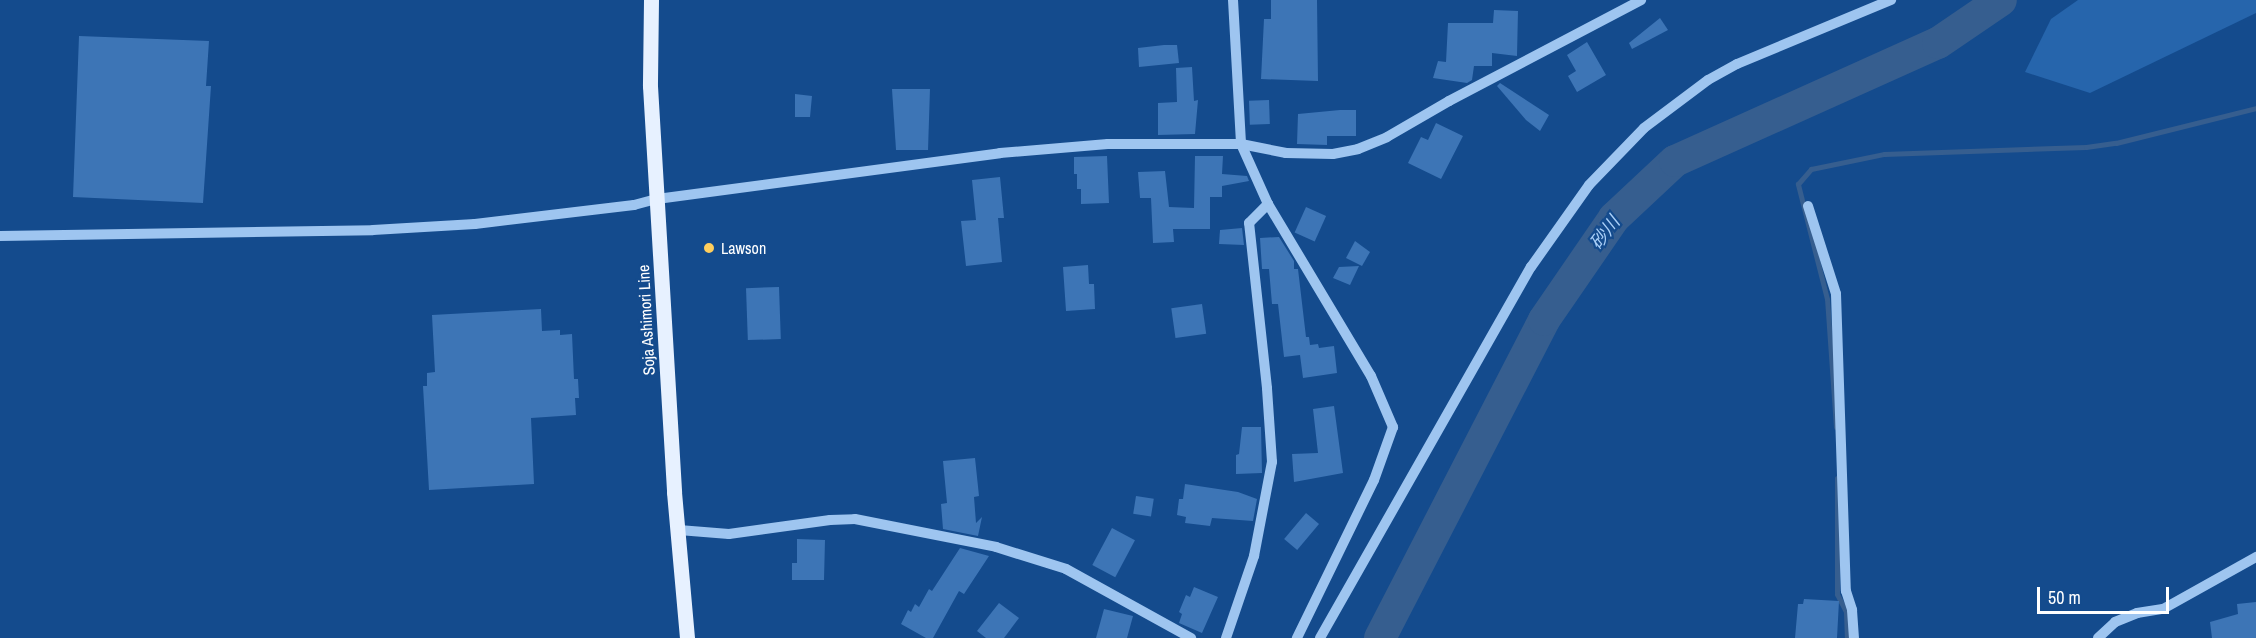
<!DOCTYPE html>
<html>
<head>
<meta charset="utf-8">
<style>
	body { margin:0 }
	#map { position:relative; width:2256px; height:638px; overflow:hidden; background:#144b8d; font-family:"Archivo Narrow","Noto Sans JP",sans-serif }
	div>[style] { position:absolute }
	.green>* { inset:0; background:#2665ac }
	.stream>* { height:5px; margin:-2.5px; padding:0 2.5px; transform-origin:2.5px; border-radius:2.5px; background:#365e8f }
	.river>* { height:32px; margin:-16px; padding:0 16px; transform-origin:16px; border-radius:16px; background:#365e8f }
	.building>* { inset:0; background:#3d75b6; transform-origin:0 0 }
	.minor>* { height:10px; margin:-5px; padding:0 5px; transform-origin:5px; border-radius:5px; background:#9ec5f0 }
	.major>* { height:15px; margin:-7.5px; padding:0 7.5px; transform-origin:7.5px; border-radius:7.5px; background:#e7f1ff }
	.dots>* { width:16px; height:16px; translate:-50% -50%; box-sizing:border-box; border:3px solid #144b8d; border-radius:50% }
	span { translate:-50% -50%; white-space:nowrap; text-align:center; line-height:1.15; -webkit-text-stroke:4.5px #144b8d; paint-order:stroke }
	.poi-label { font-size:16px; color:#fff }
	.left { translate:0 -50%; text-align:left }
	.street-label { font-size:16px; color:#fff }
	.water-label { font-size:18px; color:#aacff7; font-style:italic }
	.scale { position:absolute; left:2037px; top:587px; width:132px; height:27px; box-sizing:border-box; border:3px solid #fff; border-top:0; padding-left:8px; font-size:18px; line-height:21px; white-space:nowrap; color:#fff; -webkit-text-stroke:4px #144b8d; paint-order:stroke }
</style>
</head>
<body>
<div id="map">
	<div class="green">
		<div style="clip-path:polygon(2078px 0,2256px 0,2256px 13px,2090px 93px,2025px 72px,2051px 19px)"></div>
	</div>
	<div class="stream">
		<div style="left:1836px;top:427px;width:128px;rotate:-94deg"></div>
		<div style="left:1827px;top:299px;width:119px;rotate:-104.2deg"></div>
		<div style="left:1798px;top:184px;width:20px;rotate:-49deg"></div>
		<div style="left:1811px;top:169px;width:75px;rotate:-11.6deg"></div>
		<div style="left:1884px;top:154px;width:202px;rotate:-2deg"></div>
		<div style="left:2086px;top:147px;width:30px;rotate:-8deg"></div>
		<div style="left:2116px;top:143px;width:144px;rotate:-14deg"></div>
		<div style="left:1837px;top:478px;width:116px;rotate:90deg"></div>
		<div style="left:1837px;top:594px;width:20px;rotate:63deg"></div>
		<div style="left:1846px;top:612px;width:26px;rotate:88deg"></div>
	</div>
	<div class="river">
		<div style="left:1380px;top:638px;width:358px;rotate:-62.7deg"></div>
		<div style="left:1544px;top:320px;width:124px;rotate:-55.5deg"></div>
		<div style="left:1614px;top:218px;width:83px;rotate:-43.1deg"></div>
		<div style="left:1675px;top:161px;width:288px;rotate:-24.2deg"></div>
		<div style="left:1938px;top:43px;width:76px;rotate:-34.3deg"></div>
	</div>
	<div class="building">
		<div style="clip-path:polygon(1271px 0,1317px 0,1318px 81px,1261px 79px,1264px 19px,1271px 19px)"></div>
		<div style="clip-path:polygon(1494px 10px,1518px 11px,1517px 56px,1492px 53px,1492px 66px,1474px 66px,1472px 80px,1467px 83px,1433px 78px,1438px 61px,1446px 62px,1448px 23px,1493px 23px)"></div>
		<div style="clip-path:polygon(1660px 18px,1668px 30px,1632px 49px,1629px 43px)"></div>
		<div style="clip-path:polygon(79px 36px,209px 41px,206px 86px,211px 86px,203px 203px,73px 197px)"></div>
		<div style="clip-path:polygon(1587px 42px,1606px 75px,1577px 92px,1568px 76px,1576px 71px,1567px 55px)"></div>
		<div style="clip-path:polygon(1164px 45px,1177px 45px,1179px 63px,1139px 67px,1138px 48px)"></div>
		<div style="clip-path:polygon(1192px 67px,1194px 101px,1198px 100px,1195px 134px,1158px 135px,1158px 103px,1177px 102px,1176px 68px)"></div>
		<div style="clip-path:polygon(1500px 83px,1549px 115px,1540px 131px,1526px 120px,1497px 86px)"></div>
		<div style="clip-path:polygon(892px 89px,930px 89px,928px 150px,896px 150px)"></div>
		<div style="clip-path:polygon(795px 94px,812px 96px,810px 117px,795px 117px)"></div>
		<div style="left:1269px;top:100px;width:24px;height:20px;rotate:88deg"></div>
		<div style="clip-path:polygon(1340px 110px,1356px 110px,1356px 136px,1327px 136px,1327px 145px,1297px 144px,1298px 114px)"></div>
		<div style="clip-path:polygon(1436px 123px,1463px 136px,1441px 179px,1408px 163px,1421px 137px,1428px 140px)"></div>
		<div style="clip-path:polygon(1107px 156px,1109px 203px,1081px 204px,1081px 189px,1077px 189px,1077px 174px,1074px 174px,1074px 157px)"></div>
		<div style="clip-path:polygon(1195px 156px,1223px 156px,1222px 174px,1247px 176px,1249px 181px,1222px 186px,1222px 197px,1210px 197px,1210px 229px,1173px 229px,1174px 242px,1153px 243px,1151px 198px,1140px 198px,1138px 172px,1165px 171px,1169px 207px,1194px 208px)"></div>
		<div style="clip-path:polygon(1000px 177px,1004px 218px,998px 218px,1002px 262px,966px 266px,961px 221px,976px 220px,972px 180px)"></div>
		<div style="left:1306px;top:207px;width:22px;height:28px;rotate:24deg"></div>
		<div style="clip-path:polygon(1242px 228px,1244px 245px,1219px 244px,1220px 230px)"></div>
		<div style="clip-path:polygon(1279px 237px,1294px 261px,1294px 269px,1298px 269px,1306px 337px,1309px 337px,1310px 345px,1318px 344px,1319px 348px,1334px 346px,1337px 373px,1303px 378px,1300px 355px,1284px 357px,1278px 304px,1272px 304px,1269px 269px,1262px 269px,1260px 238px)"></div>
		<div style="clip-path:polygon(1355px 241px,1370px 252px,1362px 266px,1346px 258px)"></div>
		<div style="clip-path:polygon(1088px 265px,1089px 284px,1094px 284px,1095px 309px,1066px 311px,1063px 267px)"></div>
		<div style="clip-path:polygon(1359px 266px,1350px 285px,1333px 278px,1339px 267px)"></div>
		<div style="left:779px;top:287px;width:52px;height:33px;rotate:88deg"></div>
		<div style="left:1202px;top:304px;width:30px;height:31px;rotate:82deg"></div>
		<div style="clip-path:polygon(541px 309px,542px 331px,560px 330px,560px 335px,572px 334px,574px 379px,578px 379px,579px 398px,575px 398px,576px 415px,531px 418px,534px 484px,429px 490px,423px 386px,427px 386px,427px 373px,435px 372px,432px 315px)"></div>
		<div style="clip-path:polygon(1334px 406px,1343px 473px,1294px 482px,1292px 454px,1318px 453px,1313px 409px)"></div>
		<div style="clip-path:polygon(1242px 427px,1261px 427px,1262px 473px,1236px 474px,1236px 455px,1239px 454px)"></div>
		<div style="clip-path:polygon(975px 458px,979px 496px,974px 497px,976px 523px,982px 517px,978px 536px,943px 529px,941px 504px,947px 503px,943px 461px)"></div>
		<div style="clip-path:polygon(1185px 484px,1238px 492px,1257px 499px,1253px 521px,1212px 518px,1210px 526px,1185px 523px,1186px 517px,1177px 515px,1179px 499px,1183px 499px)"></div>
		<div style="left:1136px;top:496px;width:18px;height:18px;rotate:9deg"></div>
		<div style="left:1306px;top:513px;width:17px;height:34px;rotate:40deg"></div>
		<div style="left:1112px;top:528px;width:26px;height:42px;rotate:28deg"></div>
		<div style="clip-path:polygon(797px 539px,825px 540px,824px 580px,792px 580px,792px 563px,797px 563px)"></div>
		<div style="clip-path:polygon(960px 548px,989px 556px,964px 594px,959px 591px,933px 638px,926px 638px,901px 624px,908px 610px,911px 612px,915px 604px,919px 607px,929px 589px,932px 591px)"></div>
		<div style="clip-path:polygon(1194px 587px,1218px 597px,1202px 633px,1179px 623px,1182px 614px,1179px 612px,1186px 595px,1190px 597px)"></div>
		<div style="clip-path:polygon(1804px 599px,1839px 601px,1837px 638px,1795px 638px,1798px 604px,1803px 604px)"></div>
		<div style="clip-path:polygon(2256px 602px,2256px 638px,2212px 638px,2210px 622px,2238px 614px,2237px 604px)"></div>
		<div style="clip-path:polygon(999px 603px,1019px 618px,1004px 638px,986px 638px,977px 631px)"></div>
		<div style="clip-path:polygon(1104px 609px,1133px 616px,1127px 638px,1096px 638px)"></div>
	</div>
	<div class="minor">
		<div style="left:1233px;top:0;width:144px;rotate:86.8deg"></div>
		<div style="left:1241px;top:144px;width:66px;rotate:65.8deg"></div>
		<div style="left:1268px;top:204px;width:200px;rotate:59.1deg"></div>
		<div style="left:1371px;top:376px;width:56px;rotate:66.7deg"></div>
		<div style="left:1393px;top:427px;width:56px;rotate:109.7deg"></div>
		<div style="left:1374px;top:480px;width:176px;rotate:116deg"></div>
		<div style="left:1808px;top:206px;width:92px;rotate:72.3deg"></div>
		<div style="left:1836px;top:294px;width:297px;rotate:88.1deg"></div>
		<div style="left:1846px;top:591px;width:20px;rotate:72deg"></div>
		<div style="left:1852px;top:610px;width:28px;rotate:86deg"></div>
		<div style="left:0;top:236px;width:373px;rotate:-0.9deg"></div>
		<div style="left:373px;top:230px;width:102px;rotate:-3.4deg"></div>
		<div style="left:475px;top:224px;width:160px;rotate:-6.8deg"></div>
		<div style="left:634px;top:205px;width:24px;rotate:-15deg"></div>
		<div style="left:657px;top:199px;width:346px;rotate:-7.6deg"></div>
		<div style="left:1000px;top:153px;width:108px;rotate:-4.8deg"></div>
		<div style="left:1108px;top:144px;width:133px"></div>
		<div style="left:1241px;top:144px;width:46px;rotate:11.3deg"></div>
		<div style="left:1286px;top:153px;width:47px;rotate:1.2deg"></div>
		<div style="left:1333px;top:154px;width:25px;rotate:-11deg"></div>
		<div style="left:1358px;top:149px;width:31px;rotate:-22deg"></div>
		<div style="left:1387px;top:137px;width:72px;rotate:-30.1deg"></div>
		<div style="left:1449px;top:101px;width:217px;rotate:-27.7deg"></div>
		<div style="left:679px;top:530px;width:50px;rotate:4.6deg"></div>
		<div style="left:729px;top:534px;width:102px;rotate:-7.9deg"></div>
		<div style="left:830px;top:520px;width:25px;rotate:-2deg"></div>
		<div style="left:855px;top:519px;width:144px;rotate:11.2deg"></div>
		<div style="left:996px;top:547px;width:73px;rotate:17.4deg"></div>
		<div style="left:1066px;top:569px;width:143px;rotate:28.9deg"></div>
		<div style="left:1226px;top:638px;width:87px;rotate:-71.1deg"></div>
		<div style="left:1254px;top:556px;width:96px;rotate:-79.2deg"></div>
		<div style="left:1272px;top:462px;width:74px;rotate:-93.9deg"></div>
		<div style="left:1267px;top:388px;width:166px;rotate:-96.2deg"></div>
		<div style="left:1249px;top:223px;width:27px;rotate:-45deg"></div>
		<div style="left:1320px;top:638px;width:427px;rotate:-60.4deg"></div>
		<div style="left:1531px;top:267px;width:100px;rotate:-54.7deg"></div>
		<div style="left:1589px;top:185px;width:79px;rotate:-46deg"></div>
		<div style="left:1644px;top:128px;width:80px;rotate:-36.9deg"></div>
		<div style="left:1708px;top:80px;width:33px;rotate:-29deg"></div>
		<div style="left:1737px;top:64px;width:167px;rotate:-22.6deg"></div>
		<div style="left:2098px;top:638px;width:23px;rotate:-43deg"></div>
		<div style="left:2115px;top:622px;width:24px;rotate:-22deg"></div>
		<div style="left:2137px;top:613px;width:26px;rotate:-9deg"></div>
		<div style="left:2163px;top:609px;width:107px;rotate:-29.2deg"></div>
	</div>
	<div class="major">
		<div style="left:651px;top:0;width:86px;rotate:90.7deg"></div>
		<div style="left:650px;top:86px;width:407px;rotate:86.6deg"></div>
		<div style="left:674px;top:492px;width:147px;rotate:84.9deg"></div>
	</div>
	<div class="dots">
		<div style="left:709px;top:248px;background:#ffce5d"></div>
	</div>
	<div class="poi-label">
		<span class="left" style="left:721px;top:248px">Lawson</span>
	</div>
	<div class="street-label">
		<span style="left:646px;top:320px;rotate:-93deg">Soja Ashimori Line</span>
	</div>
	<div class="water-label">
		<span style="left:1605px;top:233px;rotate:-53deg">砂川</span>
	</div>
	<div class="scale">50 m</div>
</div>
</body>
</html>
